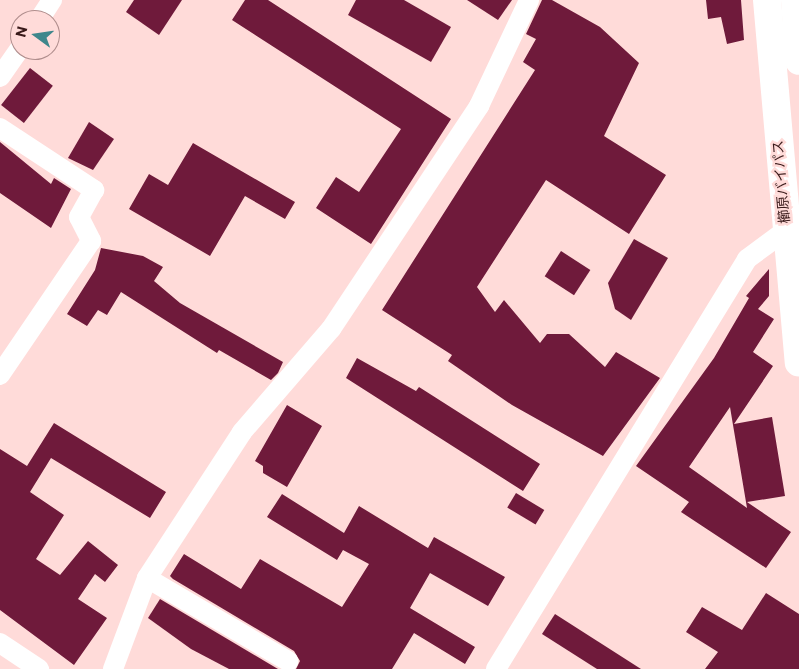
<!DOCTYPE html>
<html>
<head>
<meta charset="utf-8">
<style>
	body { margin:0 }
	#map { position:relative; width:799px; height:669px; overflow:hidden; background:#ffdbd9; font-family:Commissioner,"Noto Sans JP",sans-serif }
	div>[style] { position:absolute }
	.building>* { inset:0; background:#6f1a3b; transform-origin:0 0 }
	.street>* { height:20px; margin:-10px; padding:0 10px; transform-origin:10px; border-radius:10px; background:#fff }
	.secondary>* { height:28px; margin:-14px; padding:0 14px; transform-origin:14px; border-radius:14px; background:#fff }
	span { translate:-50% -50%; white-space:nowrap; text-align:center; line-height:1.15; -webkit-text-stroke:5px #ffdbd9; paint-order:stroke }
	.street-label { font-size:14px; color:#391a1a }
	.north { position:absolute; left:10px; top:10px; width:50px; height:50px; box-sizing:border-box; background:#ffdbd9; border:1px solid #b08e8d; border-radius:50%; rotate:284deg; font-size:14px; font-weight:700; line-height:20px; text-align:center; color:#391a1a }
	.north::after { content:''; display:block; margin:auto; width:18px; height:22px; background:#3f878c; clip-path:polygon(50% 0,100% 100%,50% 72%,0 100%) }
</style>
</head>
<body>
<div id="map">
	<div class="building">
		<div style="clip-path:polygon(134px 0,182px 0,159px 35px,126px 12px)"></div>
		<div style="clip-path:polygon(245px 0,268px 0,451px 119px,371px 244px,316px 208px,336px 177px,359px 192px,401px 129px,232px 20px)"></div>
		<div style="clip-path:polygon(356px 0,404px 0,451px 27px,431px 62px,348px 15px)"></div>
		<div style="clip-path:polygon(467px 0,512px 0,498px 20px)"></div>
		<div style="clip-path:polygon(542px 0,552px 0,600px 27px,639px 63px,604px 136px,666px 175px,629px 234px,546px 180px,477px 287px,495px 312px,504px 300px,540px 343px,547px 334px,569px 334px,605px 367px,616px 352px,660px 378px,603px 456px,512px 405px,448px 361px,452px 355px,382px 310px,535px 70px,523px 62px,536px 39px,526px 34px)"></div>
		<div style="clip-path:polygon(706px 0,741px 0,744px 40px,727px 44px,721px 17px,708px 19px)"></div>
		<div style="left:30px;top:68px;width:29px;height:47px;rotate:38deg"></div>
		<div style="clip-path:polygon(89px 122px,114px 139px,93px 170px,68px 158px)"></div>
		<div style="clip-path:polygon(0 142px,51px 184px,54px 178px,71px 189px,51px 228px,0 193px)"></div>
		<div style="clip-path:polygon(193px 143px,295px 202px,285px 219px,245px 196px,210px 256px,129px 209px,149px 174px,168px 185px)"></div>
		<div style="clip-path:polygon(634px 239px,668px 258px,631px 320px,615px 309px,608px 283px)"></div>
		<div style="clip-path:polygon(101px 248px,143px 256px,163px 267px,154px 281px,180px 303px,283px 362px,278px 373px,271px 380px,219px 350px,217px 353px,121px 292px,107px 315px,98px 310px,87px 326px,67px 314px,95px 270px)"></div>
		<div style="left:561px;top:251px;width:35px;height:30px;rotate:33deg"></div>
		<div style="clip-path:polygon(evenodd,769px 269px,769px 296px,758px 309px,774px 319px,753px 352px,773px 366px,734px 424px,772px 417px,785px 496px,747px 502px,791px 532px,766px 568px,681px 512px,689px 502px,636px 466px,714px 358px,749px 298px,746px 296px,769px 269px,730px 407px,733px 425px,747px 508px,689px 467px,730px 407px)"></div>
		<div style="clip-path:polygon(357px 358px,416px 391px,419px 387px,540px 464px,523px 491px,346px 378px)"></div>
		<div style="clip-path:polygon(287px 405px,322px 426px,287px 487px,263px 473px,263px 466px,255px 461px)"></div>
		<div style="clip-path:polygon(54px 423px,166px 492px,150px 518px,51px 458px,30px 492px,64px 515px,36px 559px,60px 575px,88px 541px,118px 565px,105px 582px,95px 574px,78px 599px,107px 618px,74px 665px,0 610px,0 449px,27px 466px)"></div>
		<div style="left:516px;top:493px;width:33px;height:17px;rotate:31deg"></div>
		<div style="clip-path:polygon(282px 494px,344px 533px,359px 506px,428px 548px,434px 537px,505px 577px,488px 606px,430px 573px,410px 608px,475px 647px,465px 664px,414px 633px,392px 669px,296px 669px,300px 661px,294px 651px,173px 579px,170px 576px,184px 554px,241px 589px,260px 559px,342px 607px,369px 564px,343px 550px,337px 560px,267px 517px)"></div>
		<div style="clip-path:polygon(766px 593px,799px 614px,799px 669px,705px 669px,718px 652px,686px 632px,702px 607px,742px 630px)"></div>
		<div style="clip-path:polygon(160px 599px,278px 669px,229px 669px,191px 649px,148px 618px)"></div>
		<div style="clip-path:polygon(555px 614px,641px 669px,597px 669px,542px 634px)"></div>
	</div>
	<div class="street">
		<div style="left:39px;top:20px;width:24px;rotate:-57deg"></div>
		<div style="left:0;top:77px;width:35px;rotate:-55deg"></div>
		<div style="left:0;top:128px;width:113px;rotate:33.4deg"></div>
		<div style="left:94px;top:190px;width:31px;rotate:119deg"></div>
		<div style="left:79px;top:217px;width:27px;rotate:63deg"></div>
		<div style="left:91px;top:241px;width:162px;rotate:124.2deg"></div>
		<div style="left:147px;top:578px;width:164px;rotate:30.5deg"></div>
		<div style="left:0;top:643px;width:47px;rotate:33.7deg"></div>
		<div style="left:113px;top:669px;width:97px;rotate:-69.5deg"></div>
		<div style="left:147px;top:578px;width:174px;rotate:-56.9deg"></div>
		<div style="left:242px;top:432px;width:136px;rotate:-49.2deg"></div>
		<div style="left:331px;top:329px;width:268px;rotate:-56.4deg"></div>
		<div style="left:479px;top:106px;width:117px;rotate:-64.7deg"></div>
		<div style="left:496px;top:669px;width:481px;rotate:-58.5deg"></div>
		<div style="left:747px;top:259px;width:47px;rotate:-36.4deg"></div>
		<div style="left:785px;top:231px;width:12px;rotate:-9deg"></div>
	</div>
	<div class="secondary">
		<div style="left:767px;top:0;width:364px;rotate:85deg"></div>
		<div style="left:795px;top:0;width:61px;rotate:86.2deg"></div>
	</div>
	<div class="street-label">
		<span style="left:781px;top:182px;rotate:-95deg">櫛原バイパス</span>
	</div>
	<div class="north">N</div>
</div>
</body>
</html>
